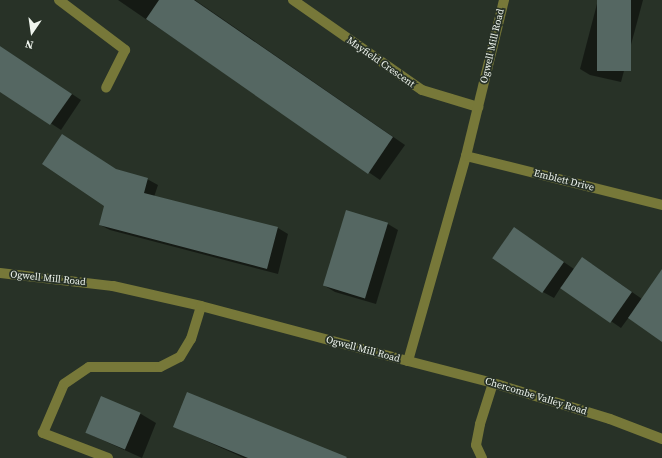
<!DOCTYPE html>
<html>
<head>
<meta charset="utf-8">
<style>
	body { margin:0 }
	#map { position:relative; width:662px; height:458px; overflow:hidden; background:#283227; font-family:"Source Serif 4",serif }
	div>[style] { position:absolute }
	.shadow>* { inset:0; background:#0007 }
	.building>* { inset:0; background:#556762; transform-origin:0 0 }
	.street>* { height:10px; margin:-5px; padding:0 5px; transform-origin:5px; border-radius:5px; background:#777839 }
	span { translate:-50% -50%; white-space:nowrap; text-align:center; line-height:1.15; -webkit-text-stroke:3.5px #283227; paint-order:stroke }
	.street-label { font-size:10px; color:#eff5ee }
	.north { position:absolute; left:12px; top:12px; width:40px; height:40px; -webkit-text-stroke:3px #283227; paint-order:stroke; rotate:193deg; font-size:11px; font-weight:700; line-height:16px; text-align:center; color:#eff5ee }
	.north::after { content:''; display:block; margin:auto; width:14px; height:18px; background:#eff5ee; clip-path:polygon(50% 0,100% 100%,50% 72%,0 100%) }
</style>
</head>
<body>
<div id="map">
	<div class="shadow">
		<div style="clip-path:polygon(118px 0,195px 0,405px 145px,380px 180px)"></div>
		<div style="clip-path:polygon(598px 0,643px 0,621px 82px,590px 75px,580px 69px)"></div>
		<div style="clip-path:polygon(0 46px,81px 100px,61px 130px,0 90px)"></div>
		<div style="clip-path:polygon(63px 135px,118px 171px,147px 179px,158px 185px,154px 197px,278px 228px,288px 234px,278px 274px,110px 230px,100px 225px,105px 205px)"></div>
		<div style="clip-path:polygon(347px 212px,388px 224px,398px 230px,376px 304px,335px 292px,325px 286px)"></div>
		<div style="clip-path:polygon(514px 228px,574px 269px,592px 264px,642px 299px,662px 296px,662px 340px,629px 317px,621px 328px,561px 287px,554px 298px,543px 292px)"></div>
		<div style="clip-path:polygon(141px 414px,156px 423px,142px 458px,87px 433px)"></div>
		<div style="clip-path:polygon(175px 427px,340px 458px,244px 458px)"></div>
	</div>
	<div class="building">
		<div style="clip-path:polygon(159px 0,194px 0,393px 137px,368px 174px,146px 19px)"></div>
		<div style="left:597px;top:0;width:34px;height:71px"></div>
		<div style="clip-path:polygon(0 46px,72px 94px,50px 125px,0 92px)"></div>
		<div style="clip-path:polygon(62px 134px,116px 169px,148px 178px,144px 193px,278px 227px,267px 269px,99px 225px,104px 206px,42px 164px)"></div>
		<div style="left:346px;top:210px;width:44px;height:79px;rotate:17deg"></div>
		<div style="left:514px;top:227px;width:61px;height:38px;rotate:35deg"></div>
		<div style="left:582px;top:257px;width:61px;height:38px;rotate:35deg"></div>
		<div style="clip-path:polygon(662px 269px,662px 342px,628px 318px)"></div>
		<div style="clip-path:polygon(187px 392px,347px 457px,346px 458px,248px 458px,173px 427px)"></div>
		<div style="left:101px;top:396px;width:43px;height:40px;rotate:23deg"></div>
	</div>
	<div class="street">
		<div style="left:59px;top:0;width:83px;rotate:37.1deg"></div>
		<div style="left:125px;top:50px;width:42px;rotate:116.6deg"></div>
		<div style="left:293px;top:0;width:157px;rotate:34.9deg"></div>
		<div style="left:422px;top:90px;width:59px;rotate:16.9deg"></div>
		<div style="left:466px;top:156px;width:202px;rotate:14deg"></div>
		<div style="left:0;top:273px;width:114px;rotate:6.6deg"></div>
		<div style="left:113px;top:286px;width:90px;rotate:12.8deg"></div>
		<div style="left:201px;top:306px;width:214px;rotate:14.9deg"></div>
		<div style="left:408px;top:361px;width:213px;rotate:-74.2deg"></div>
		<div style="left:466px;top:156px;width:161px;rotate:-76.3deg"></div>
		<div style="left:408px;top:361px;width:88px;rotate:14.5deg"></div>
		<div style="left:493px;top:383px;width:122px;rotate:17.1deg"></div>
		<div style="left:610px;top:419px;width:56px;rotate:21deg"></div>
		<div style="left:108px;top:458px;width:70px;rotate:-159deg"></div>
		<div style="left:43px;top:433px;width:53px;rotate:-66.8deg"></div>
		<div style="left:64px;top:384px;width:30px;rotate:-34deg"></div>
		<div style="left:89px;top:367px;width:71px"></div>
		<div style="left:160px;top:367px;width:22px;rotate:-27deg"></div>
		<div style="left:180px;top:357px;width:21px;rotate:-59deg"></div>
		<div style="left:191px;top:339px;width:34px;rotate:-73deg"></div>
		<div style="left:482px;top:458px;width:14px;rotate:-115deg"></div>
		<div style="left:476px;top:445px;width:21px;rotate:-79deg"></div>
		<div style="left:480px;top:424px;width:43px;rotate:-72.4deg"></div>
	</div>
	<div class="street-label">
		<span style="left:492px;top:46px;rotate:-77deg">Ogwell Mill Road</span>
		<span style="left:381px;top:62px;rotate:35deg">Mayfield Crescent</span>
		<span style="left:564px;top:180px;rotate:14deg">Emblett Drive</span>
		<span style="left:48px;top:278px;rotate:6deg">Ogwell Mill Road</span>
		<span style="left:363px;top:349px;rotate:15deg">Ogwell Mill Road</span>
		<span style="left:536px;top:396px;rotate:17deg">Chercombe Valley Road</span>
	</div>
	<div class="north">N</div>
</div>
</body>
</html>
